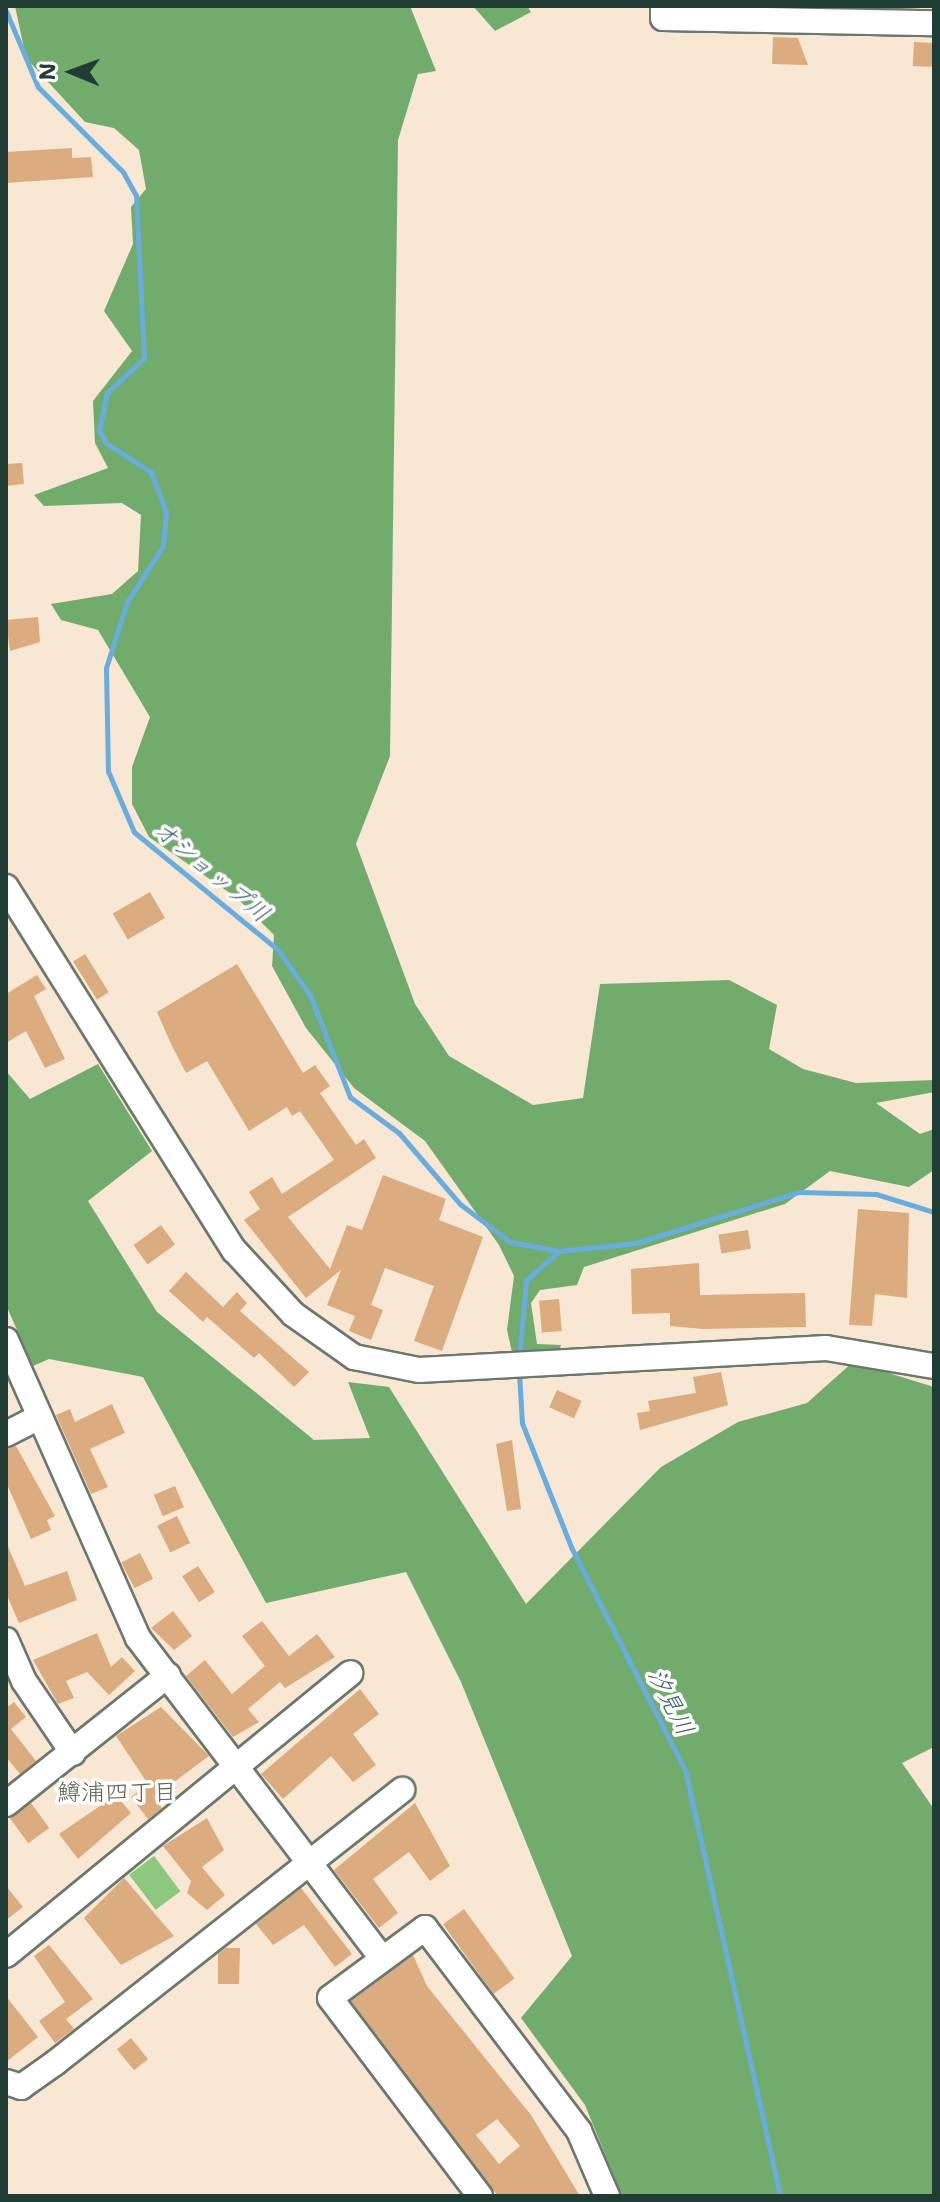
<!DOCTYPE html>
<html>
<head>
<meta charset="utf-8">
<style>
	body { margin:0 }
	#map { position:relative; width:940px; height:2202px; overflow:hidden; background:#f7e7d3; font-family:"Shantell Sans","Klee One",sans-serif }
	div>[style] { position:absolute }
	.green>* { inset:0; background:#8cc87e; transform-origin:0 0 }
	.forest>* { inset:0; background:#71ac6d }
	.stream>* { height:5px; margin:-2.5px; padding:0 2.5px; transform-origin:2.5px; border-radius:2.5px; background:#69adde }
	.building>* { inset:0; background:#daac80; transform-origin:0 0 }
	.roads { filter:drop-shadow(2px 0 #6b786c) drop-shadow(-2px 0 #6b786c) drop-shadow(0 2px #6b786c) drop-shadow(0 -2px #6b786c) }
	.minor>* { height:24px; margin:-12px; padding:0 12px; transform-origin:12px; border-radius:12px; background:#fff }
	span { translate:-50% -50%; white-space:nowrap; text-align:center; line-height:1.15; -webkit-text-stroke:7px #fff; paint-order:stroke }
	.water-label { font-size:24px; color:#355f67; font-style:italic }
	.neighbourhood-label { font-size:24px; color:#60644f }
	.frame { position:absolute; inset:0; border:8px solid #1f3d34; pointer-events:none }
	.north { position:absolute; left:32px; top:32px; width:80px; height:80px; -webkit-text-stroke:6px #fff; paint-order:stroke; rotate:271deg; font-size:22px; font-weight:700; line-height:32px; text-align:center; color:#1f3d34 }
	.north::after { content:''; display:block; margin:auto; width:28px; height:36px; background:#1f3d34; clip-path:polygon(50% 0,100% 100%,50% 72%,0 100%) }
</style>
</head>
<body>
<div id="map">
	<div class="green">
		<div style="left:154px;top:1856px;width:44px;height:31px;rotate:53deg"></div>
	</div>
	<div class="forest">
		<div style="clip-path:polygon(15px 6px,410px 6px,436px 71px,418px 74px,398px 140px,390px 756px,356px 844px,415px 1004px,449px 1056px,533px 1105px,583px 1098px,600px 984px,729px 980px,777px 1005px,769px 1049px,803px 1069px,856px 1083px,934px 1080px,934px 1092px,876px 1103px,920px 1134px,934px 1129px,934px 1170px,909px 1187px,830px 1171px,785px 1204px,584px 1267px,577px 1285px,540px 1290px,531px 1303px,537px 1344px,561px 1345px,559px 1352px,513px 1357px,507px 1330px,514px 1276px,499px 1245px,425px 1141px,354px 1088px,306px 1028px,272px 966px,274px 935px,237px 898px,149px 837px,132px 804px,132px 767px,150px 717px,98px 630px,61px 620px,51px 604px,112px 594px,138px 571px,141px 515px,122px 503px,44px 506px,34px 495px,108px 468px,95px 443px,93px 401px,132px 351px,104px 311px,133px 244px,131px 207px,146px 189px,139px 150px,114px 128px,85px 122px,26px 58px)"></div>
		<div style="clip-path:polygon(473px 6px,527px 6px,531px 12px,495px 31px)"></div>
		<div style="clip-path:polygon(98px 1064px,152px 1151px,88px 1201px,157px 1312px,314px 1440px,370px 1438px,348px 1382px,389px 1387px,526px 1604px,661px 1467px,738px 1422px,807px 1403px,853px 1362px,934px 1387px,934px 1747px,902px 1763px,934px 1809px,934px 2196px,622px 2196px,585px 2105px,521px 2018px,572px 1956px,461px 1682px,406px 1572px,266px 1603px,143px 1377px,49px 1359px,33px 1366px,6px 1305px,6px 1071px,30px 1099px)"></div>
	</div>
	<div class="stream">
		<div style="left:6px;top:11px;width:82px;rotate:67.2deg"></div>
		<div style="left:38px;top:87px;width:120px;rotate:45deg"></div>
		<div style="left:123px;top:172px;width:26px;rotate:61deg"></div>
		<div style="left:136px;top:195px;width:163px;rotate:87.2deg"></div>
		<div style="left:144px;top:358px;width:51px;rotate:136.6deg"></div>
		<div style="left:107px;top:393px;width:38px;rotate:102deg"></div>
		<div style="left:99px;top:430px;width:15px;rotate:62deg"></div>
		<div style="left:106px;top:443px;width:54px;rotate:32.8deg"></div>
		<div style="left:151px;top:472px;width:43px;rotate:69.4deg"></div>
		<div style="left:166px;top:512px;width:34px;rotate:95deg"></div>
		<div style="left:163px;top:546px;width:67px;rotate:122.7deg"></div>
		<div style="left:127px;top:602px;width:69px;rotate:107.7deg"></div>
		<div style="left:106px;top:668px;width:103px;rotate:88.9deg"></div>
		<div style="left:108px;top:771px;width:66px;rotate:66.9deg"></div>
		<div style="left:134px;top:832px;width:186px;rotate:39.3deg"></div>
		<div style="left:278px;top:950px;width:55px;rotate:54.6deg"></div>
		<div style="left:310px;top:995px;width:110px;rotate:68.6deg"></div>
		<div style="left:350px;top:1097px;width:61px;rotate:36.3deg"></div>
		<div style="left:399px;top:1133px;width:94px;rotate:49.3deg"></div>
		<div style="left:460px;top:1204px;width:63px;rotate:37.2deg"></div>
		<div style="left:510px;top:1242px;width:50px;rotate:10.4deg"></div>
		<div style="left:559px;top:1251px;width:77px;rotate:-5.9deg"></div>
		<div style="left:636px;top:1243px;width:171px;rotate:-17.4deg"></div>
		<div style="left:799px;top:1192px;width:77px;rotate:1.5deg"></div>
		<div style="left:876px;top:1194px;width:61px;rotate:17.2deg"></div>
		<div style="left:519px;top:1359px;width:79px;rotate:-84.9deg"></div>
		<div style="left:526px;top:1280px;width:43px;rotate:-41.2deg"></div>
		<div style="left:519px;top:1373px;width:50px;rotate:86.6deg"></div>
		<div style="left:522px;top:1423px;width:133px;rotate:68.4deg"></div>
		<div style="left:571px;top:1547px;width:250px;rotate:62.9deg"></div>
		<div style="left:685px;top:1770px;width:436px;rotate:77.4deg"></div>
	</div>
	<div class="building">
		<div style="clip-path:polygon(773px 37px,798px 38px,808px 65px,772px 64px)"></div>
		<div style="left:914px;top:42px;width:19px;height:24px;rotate:3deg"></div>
		<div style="clip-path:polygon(72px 148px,72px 158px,91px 157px,93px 177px,6px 183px,6px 152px)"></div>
		<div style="clip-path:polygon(22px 463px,24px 484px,6px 486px,6px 464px)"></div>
		<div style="clip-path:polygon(38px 617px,40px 642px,10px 651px,6px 620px)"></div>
		<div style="left:150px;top:892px;width:30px;height:43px;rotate:60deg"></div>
		<div style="left:85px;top:954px;width:45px;height:14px;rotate:58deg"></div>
		<div style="clip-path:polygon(237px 964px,303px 1073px,315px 1065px,330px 1086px,320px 1093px,356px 1145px,364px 1139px,376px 1158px,288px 1217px,330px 1269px,347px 1225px,362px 1230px,383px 1175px,446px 1199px,439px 1220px,483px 1237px,442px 1351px,414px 1341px,434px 1286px,385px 1268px,371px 1305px,383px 1310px,371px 1340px,349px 1331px,355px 1316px,327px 1305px,341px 1270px,306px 1298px,244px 1220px,260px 1209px,249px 1192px,272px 1177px,282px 1194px,334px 1160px,300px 1111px,292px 1116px,287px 1107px,249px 1131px,207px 1061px,186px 1073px,172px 1046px,157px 1012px)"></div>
		<div style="clip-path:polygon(37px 975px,46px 989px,34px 996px,65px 1059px,45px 1068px,26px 1031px,6px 1043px,6px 994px)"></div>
		<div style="clip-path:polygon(858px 1209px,909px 1213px,907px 1298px,875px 1294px,872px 1326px,849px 1325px)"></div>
		<div style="left:161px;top:1225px;width:24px;height:34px;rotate:54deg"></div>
		<div style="left:748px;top:1230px;width:19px;height:30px;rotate:81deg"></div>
		<div style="clip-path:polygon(699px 1263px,700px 1295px,805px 1293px,806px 1327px,704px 1329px,670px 1326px,670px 1313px,632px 1314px,631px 1269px)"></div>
		<div style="clip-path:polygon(186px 1272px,223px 1307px,237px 1292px,247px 1303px,240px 1311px,309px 1372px,294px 1387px,259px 1353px,254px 1358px,207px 1317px,203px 1322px,169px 1291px)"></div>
		<div style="left:559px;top:1299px;width:32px;height:20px;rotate:85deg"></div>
		<div style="clip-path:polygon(721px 1372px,728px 1405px,640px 1430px,637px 1413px,650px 1411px,648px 1401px,696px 1393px,693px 1377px)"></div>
		<div style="left:557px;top:1390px;width:27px;height:19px;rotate:24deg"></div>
		<div style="clip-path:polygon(112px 1404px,125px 1433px,90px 1449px,108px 1487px,91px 1494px,56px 1415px,70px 1409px,75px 1422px)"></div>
		<div style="clip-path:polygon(512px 1440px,521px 1509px,507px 1511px,496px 1444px)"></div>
		<div style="clip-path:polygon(16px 1446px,55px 1516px,47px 1520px,51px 1530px,31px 1539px,6px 1482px,6px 1449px)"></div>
		<div style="left:175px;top:1486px;width:23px;height:23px;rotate:67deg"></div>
		<div style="left:177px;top:1516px;width:30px;height:22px;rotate:64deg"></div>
		<div style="clip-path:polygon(6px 1542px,25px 1586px,67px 1571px,77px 1600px,19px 1623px,6px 1593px)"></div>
		<div style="left:140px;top:1553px;width:29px;height:21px;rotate:63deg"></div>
		<div style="left:198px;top:1566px;width:31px;height:19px;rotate:57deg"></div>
		<div style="clip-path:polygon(173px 1611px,192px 1636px,174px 1650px,151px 1628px)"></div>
		<div style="clip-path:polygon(262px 1621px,289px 1656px,317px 1634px,335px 1657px,285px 1688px,280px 1682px,248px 1709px,259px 1722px,233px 1737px,186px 1676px,205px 1660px,232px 1694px,265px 1666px,242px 1636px)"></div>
		<div style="clip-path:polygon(97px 1633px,111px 1667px,122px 1657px,135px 1671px,109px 1695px,87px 1672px,66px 1681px,74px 1698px,58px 1704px,33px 1660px)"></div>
		<div style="clip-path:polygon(360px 1689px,379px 1714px,353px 1734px,376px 1765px,353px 1782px,331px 1756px,283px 1799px,261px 1774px)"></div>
		<div style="clip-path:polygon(14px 1702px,26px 1717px,11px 1729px,36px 1761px,20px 1774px,6px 1757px,6px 1708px)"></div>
		<div style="clip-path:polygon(161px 1707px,209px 1756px,154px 1797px,162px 1808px,148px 1819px,131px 1797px,148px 1784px,116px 1736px)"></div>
		<div style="clip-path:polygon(116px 1795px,131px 1813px,78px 1859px,59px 1834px)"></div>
		<div style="left:31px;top:1803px;width:31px;height:26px;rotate:54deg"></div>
		<div style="clip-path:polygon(415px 1803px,450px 1866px,430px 1881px,409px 1852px,373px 1879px,398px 1913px,379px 1928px,334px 1870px)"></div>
		<div style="clip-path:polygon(207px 1818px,224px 1850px,202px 1867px,225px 1895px,207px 1910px,187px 1893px,191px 1881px,163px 1846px)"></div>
		<div style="clip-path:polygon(124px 1878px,174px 1936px,121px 1965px,84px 1918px)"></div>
		<div style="clip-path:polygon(6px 1886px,23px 1907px,6px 1920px)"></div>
		<div style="clip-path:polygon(301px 1888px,352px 1954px,335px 1967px,304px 1925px,273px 1945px,256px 1924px)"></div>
		<div style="left:464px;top:1909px;width:86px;height:26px;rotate:54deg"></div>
		<div style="clip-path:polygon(49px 1945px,93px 1999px,66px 2019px,74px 2029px,55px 2043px,39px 2021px,65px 2002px,34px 1956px)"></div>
		<div style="clip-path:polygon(226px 1948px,240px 1948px,239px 1984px,218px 1984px,218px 1954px)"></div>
		<div style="clip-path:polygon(evenodd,413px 1955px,427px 1986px,531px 2115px,580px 2196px,498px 2196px,351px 2001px,413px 1955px,497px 2119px,520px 2146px,499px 2164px,476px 2135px,497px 2119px)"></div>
		<div style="clip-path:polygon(6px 1996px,38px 2037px,6px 2062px)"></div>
		<div style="left:131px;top:2038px;width:27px;height:18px;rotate:51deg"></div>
	</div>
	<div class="roads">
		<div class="minor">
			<div style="left:663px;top:6px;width:12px;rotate:90deg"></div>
			<div style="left:663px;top:18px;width:271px;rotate:1.1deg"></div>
			<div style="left:6px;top:887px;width:429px;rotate:57.9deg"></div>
			<div style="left:234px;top:1250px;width:87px;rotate:47.3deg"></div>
			<div style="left:293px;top:1314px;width:75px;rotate:35.2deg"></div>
			<div style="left:354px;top:1357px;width:66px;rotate:11.3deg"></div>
			<div style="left:419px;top:1370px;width:408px;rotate:-3.1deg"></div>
			<div style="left:826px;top:1348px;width:109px;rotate:9.5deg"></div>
			<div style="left:6px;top:1340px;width:326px;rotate:66.1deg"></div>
			<div style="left:138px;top:1638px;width:401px;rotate:52.7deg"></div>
			<div style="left:6px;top:1434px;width:37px;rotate:-27deg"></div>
			<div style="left:6px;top:1640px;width:45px;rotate:66.3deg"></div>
			<div style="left:24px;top:1681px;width:87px;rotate:55.8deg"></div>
			<div style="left:6px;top:1804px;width:207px;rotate:-38.5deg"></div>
			<div style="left:6px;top:1955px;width:445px;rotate:-39.3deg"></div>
			<div style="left:6px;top:2082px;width:16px;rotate:18deg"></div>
			<div style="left:21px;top:2087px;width:42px;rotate:-35.2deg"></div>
			<div style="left:55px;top:2063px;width:442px;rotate:-38.2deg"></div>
			<div style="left:480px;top:2196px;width:248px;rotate:-127.1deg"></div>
			<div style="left:330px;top:1998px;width:118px;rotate:-36.4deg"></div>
			<div style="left:425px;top:1928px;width:255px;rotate:52.8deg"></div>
			<div style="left:579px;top:2131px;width:71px;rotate:66.7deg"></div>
		</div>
	</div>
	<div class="water-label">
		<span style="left:211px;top:872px;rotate:40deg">オショップ川</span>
		<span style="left:670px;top:1702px;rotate:63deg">汐見川</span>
	</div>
	<div class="neighbourhood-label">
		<span style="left:117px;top:1793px">鱒浦四丁目</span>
	</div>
	<div class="frame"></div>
	<div class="north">N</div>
</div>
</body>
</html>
